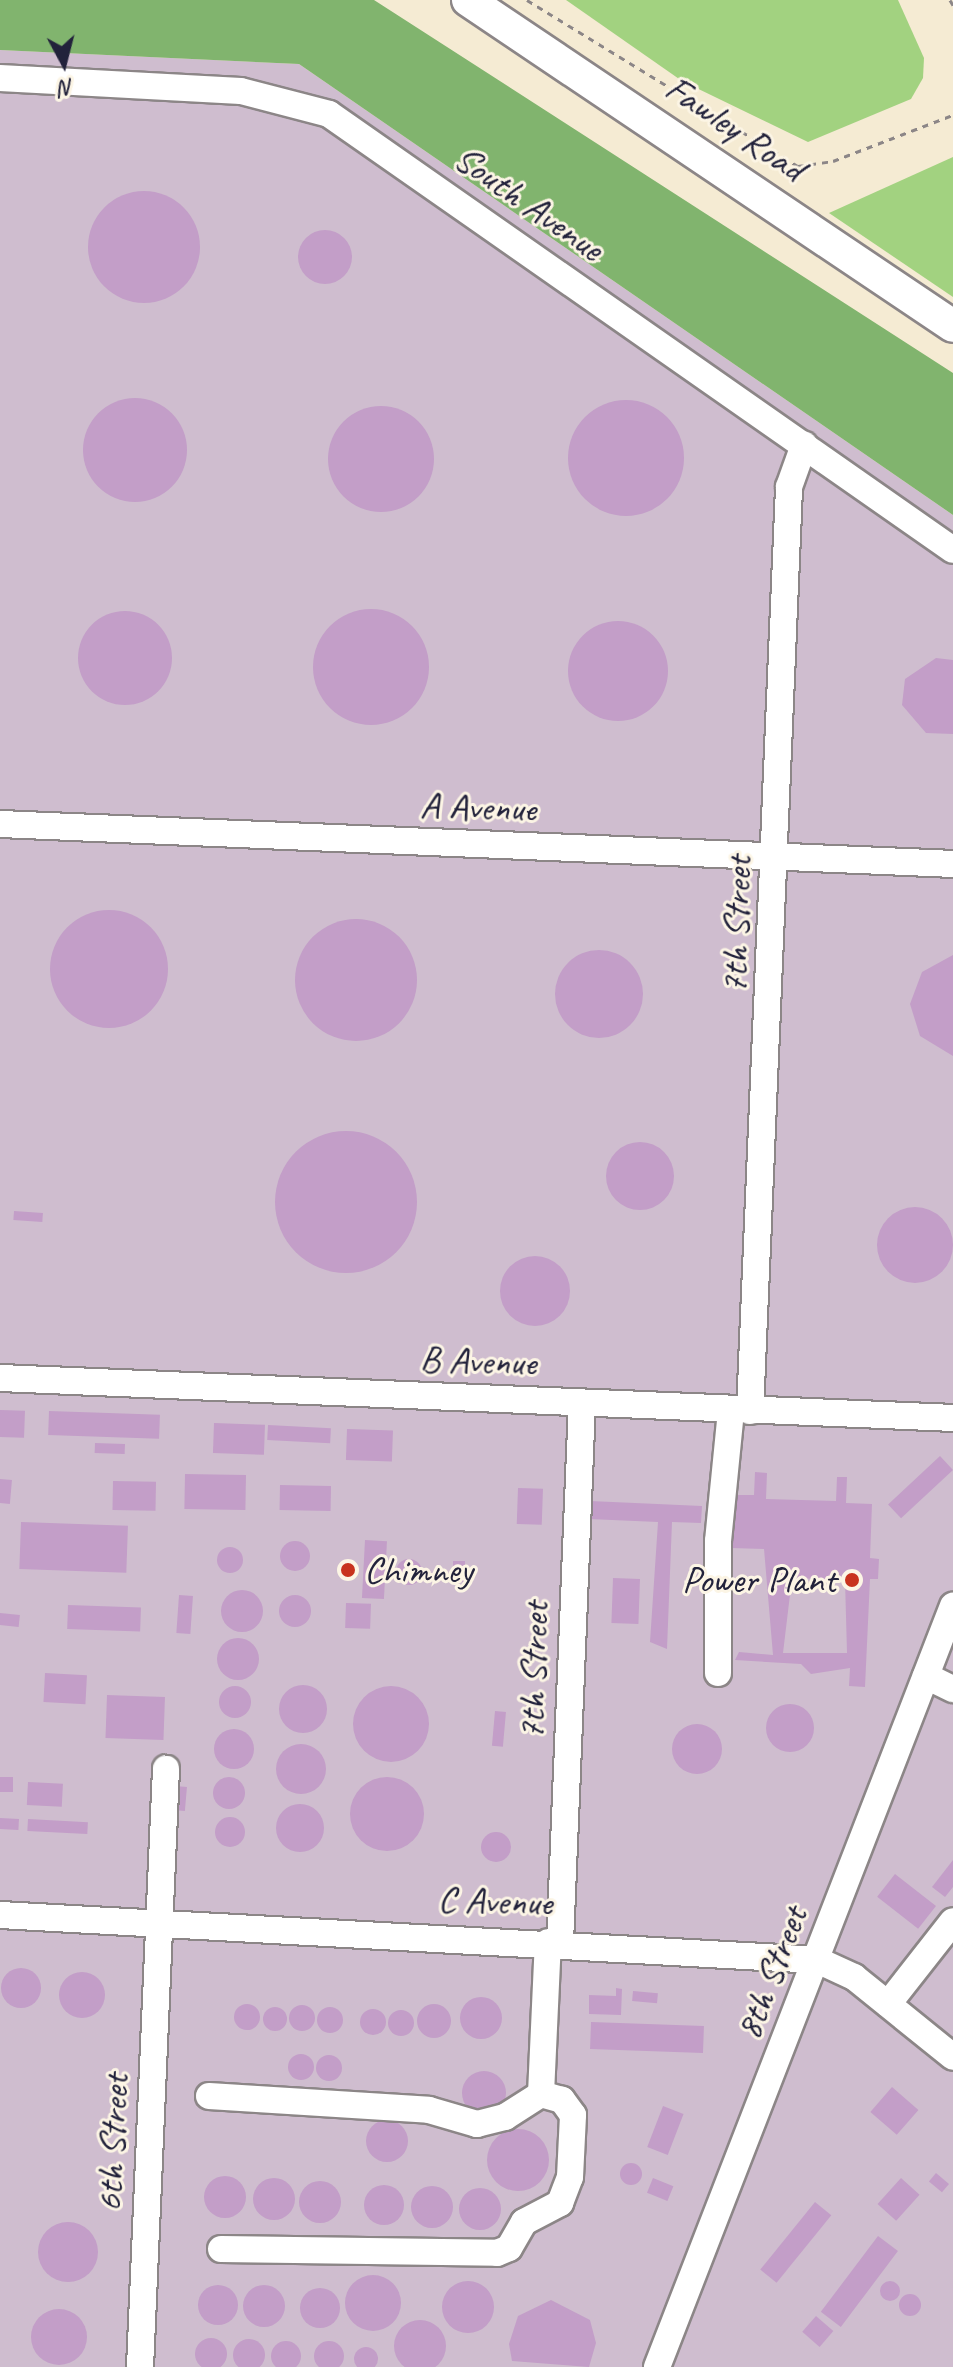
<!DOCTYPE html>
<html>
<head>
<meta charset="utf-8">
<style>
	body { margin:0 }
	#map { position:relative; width:953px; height:2367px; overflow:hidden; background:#f5ebd3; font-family:Caveat,sans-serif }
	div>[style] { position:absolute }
	.industrial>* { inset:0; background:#cfbdcf }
	.green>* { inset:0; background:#a2d280 }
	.forest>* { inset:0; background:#81b46e }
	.building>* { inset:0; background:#c39ec8; transform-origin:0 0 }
	.round { border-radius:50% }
	.path>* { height:3px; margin-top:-1.5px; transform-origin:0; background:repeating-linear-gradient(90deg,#8c8687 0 6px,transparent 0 12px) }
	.roads { filter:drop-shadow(2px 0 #8c8687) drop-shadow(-2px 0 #8c8687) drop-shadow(0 2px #8c8687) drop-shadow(0 -2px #8c8687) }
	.minor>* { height:26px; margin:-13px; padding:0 13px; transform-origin:13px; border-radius:13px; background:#fff }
	.major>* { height:32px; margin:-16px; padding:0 16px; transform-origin:16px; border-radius:16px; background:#fff }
	.dots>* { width:22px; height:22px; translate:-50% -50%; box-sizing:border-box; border:4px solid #fcf5e5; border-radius:50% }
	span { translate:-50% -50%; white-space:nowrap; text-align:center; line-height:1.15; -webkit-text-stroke:6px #fcf5e5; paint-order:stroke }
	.street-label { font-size:38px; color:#22223b }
	.poi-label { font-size:38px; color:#22223b }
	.left { translate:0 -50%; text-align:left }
	.right { translate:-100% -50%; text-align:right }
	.north { position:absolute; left:24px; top:24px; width:80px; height:80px; -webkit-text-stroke:6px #fcf5e5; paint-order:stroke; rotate:173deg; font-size:22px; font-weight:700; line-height:32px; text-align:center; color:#22223b }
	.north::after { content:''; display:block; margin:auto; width:28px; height:36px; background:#22223b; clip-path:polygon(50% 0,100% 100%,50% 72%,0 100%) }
</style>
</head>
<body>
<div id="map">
	<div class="industrial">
		<div style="clip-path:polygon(0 50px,299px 64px,953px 515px,953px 2367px,0 2367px)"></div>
	</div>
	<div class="green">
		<div style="clip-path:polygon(566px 0,898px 0,924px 58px,923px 78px,911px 99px,808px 142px,682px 81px)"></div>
		<div style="clip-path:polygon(953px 157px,953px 297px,829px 213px)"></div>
	</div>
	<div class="forest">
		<div style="clip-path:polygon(0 0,374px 0,953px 373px,953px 515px,299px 64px,0 50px)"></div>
	</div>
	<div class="building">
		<div class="round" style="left:88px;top:191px;width:112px;height:112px"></div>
		<div class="round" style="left:298px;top:230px;width:54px;height:54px"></div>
		<div class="round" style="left:83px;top:398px;width:104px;height:104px"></div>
		<div class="round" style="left:568px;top:400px;width:116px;height:116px"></div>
		<div class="round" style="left:328px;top:406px;width:106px;height:106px"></div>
		<div class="round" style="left:313px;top:609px;width:116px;height:116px"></div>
		<div class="round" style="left:78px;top:611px;width:94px;height:94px"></div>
		<div class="round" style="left:568px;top:621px;width:100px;height:100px"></div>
		<div style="clip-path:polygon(936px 658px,953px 660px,953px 734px,926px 733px,902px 705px,905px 679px)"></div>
		<div class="round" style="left:50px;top:910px;width:118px;height:118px"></div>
		<div class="round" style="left:295px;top:919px;width:122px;height:122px"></div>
		<div class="round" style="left:555px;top:950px;width:88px;height:88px"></div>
		<div style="clip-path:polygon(953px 955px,953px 1056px,920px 1036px,910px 1004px,922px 972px)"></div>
		<div class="round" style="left:275px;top:1131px;width:142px;height:142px"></div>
		<div class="round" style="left:606px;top:1142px;width:68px;height:68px"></div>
		<div class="round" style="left:877px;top:1207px;width:76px;height:76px"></div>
		<div style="left:14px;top:1211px;width:29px;height:9px;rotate:4deg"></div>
		<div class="round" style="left:500px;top:1256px;width:70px;height:70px"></div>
		<div style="left:0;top:1410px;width:25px;height:27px;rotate:2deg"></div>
		<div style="left:49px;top:1411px;width:111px;height:24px;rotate:2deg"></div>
		<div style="left:214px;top:1423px;width:51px;height:30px;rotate:2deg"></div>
		<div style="left:268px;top:1425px;width:63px;height:15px;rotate:3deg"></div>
		<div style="left:347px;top:1429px;width:46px;height:31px;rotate:2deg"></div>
		<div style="left:95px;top:1443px;width:30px;height:10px;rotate:2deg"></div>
		<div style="left:940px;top:1456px;width:19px;height:71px;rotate:47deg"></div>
		<div style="clip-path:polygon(evenodd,755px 1472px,767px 1473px,766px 1499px,836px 1501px,837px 1477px,847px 1477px,846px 1503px,872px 1504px,870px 1558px,879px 1559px,878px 1579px,870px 1579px,865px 1687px,849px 1686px,850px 1668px,811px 1674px,801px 1664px,735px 1660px,739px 1652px,773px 1655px,764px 1549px,731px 1548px,732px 1495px,754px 1495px,755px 1472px,792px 1578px,845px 1580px,847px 1653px,783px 1653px,792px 1578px)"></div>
		<div style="left:185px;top:1474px;width:61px;height:35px;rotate:1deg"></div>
		<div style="left:0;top:1479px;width:12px;height:24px;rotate:5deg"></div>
		<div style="left:113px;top:1481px;width:43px;height:29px;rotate:1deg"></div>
		<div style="left:280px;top:1485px;width:51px;height:25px;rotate:1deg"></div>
		<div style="left:518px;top:1488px;width:25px;height:36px;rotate:2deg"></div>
		<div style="clip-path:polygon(590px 1501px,702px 1506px,701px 1523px,672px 1522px,667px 1649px,650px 1642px,658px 1522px,589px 1519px)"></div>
		<div style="left:21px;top:1522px;width:107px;height:47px;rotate:2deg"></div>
		<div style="left:365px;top:1540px;width:22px;height:58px;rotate:3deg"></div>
		<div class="round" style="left:280px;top:1541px;width:30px;height:30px"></div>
		<div class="round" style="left:217px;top:1547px;width:26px;height:26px"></div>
		<div class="round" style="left:396px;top:1559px;width:26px;height:26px"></div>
		<div style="left:453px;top:1561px;width:12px;height:21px"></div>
		<div class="round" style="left:340px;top:1562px;width:16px;height:16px"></div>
		<div style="left:613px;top:1578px;width:27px;height:45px;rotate:2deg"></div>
		<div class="round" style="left:221px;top:1590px;width:42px;height:42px"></div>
		<div class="round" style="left:279px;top:1595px;width:32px;height:32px"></div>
		<div style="left:179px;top:1595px;width:14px;height:38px;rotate:4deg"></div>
		<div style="left:346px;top:1603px;width:25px;height:25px;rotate:2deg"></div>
		<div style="left:68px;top:1605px;width:73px;height:24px;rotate:2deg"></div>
		<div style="left:0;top:1613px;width:20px;height:12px;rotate:6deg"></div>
		<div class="round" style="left:217px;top:1638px;width:42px;height:42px"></div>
		<div style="left:45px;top:1673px;width:42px;height:29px;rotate:3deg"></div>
		<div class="round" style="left:279px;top:1685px;width:48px;height:48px"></div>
		<div class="round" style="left:353px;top:1686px;width:76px;height:76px"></div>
		<div class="round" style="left:219px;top:1686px;width:32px;height:32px"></div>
		<div style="left:107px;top:1695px;width:58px;height:43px;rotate:2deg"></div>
		<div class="round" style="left:766px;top:1704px;width:48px;height:48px"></div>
		<div style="left:495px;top:1711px;width:11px;height:35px;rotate:5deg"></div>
		<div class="round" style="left:672px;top:1724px;width:50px;height:50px"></div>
		<div class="round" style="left:214px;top:1729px;width:40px;height:40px"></div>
		<div class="round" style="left:276px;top:1744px;width:50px;height:50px"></div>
		<div style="left:0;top:1777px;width:13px;height:15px"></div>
		<div class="round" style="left:350px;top:1777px;width:74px;height:74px"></div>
		<div class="round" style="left:213px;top:1777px;width:32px;height:32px"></div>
		<div style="left:28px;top:1782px;width:35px;height:23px;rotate:3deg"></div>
		<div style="left:175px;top:1786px;width:12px;height:24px;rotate:5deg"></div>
		<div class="round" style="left:276px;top:1804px;width:48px;height:48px"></div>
		<div class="round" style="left:215px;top:1817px;width:30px;height:30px"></div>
		<div style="left:0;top:1818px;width:19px;height:11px;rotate:3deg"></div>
		<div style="left:28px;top:1819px;width:60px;height:12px;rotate:3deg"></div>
		<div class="round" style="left:481px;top:1832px;width:30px;height:30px"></div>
		<div style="clip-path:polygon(953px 1860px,953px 1887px,945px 1897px,932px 1887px)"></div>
		<div style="left:895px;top:1874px;width:52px;height:29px;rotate:38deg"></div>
		<div class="round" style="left:1px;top:1968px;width:40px;height:40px"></div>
		<div class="round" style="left:59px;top:1972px;width:46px;height:46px"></div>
		<div style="clip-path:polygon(616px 1988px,622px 1989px,621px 2015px,589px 2014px,589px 1995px,616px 1996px)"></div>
		<div style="left:633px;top:1991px;width:25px;height:10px;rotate:5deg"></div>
		<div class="round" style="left:460px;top:1997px;width:42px;height:42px"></div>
		<div class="round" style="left:234px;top:2004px;width:26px;height:26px"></div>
		<div class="round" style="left:417px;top:2004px;width:34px;height:34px"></div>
		<div class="round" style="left:289px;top:2005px;width:26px;height:26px"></div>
		<div class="round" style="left:263px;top:2007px;width:24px;height:24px"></div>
		<div class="round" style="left:317px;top:2007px;width:26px;height:26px"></div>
		<div class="round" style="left:360px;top:2009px;width:26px;height:26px"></div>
		<div class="round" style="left:388px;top:2010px;width:26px;height:26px"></div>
		<div style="left:591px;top:2022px;width:113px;height:27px;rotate:2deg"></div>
		<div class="round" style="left:288px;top:2054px;width:26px;height:26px"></div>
		<div class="round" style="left:316px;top:2055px;width:26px;height:26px"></div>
		<div class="round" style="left:462px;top:2071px;width:44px;height:44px"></div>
		<div style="left:892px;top:2087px;width:35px;height:33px;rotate:41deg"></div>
		<div style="left:663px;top:2106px;width:22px;height:44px;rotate:21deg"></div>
		<div class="round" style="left:366px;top:2120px;width:42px;height:42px"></div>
		<div class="round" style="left:487px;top:2129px;width:62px;height:62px"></div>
		<div class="round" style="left:620px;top:2163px;width:22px;height:22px"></div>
		<div style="left:936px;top:2173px;width:17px;height:11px;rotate:40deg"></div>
		<div class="round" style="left:204px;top:2176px;width:42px;height:42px"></div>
		<div style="left:653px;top:2178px;width:22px;height:16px;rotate:22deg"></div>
		<div style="left:901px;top:2178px;width:25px;height:35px;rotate:42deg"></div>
		<div class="round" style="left:253px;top:2178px;width:42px;height:42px"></div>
		<div class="round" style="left:299px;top:2181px;width:42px;height:42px"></div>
		<div class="round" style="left:364px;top:2185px;width:40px;height:40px"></div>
		<div class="round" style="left:411px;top:2186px;width:42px;height:42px"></div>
		<div class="round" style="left:459px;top:2188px;width:42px;height:42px"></div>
		<div style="left:815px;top:2202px;width:21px;height:87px;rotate:39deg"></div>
		<div class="round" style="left:38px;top:2222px;width:60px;height:60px"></div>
		<div style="left:878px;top:2236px;width:25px;height:95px;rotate:37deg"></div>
		<div class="round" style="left:345px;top:2275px;width:56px;height:56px"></div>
		<div class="round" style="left:442px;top:2281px;width:52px;height:52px"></div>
		<div class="round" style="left:880px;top:2281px;width:20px;height:20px"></div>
		<div class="round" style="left:198px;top:2285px;width:40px;height:40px"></div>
		<div class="round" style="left:243px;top:2285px;width:42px;height:42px"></div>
		<div class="round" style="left:300px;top:2288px;width:40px;height:40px"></div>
		<div class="round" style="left:899px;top:2294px;width:22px;height:22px"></div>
		<div style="clip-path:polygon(551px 2300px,590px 2320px,596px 2343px,589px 2367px,512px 2361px,509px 2344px,518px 2316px)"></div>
		<div class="round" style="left:31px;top:2309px;width:56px;height:56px"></div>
		<div style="left:816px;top:2316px;width:23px;height:21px;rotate:41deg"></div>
		<div class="round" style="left:394px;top:2320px;width:52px;height:52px"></div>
		<div class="round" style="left:195px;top:2338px;width:32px;height:32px"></div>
		<div class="round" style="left:233px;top:2339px;width:32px;height:32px"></div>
		<div class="round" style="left:271px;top:2341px;width:30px;height:30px"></div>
		<div class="round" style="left:314px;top:2341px;width:30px;height:30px"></div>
		<div class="round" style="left:354px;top:2347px;width:24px;height:24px"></div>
	</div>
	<div class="path">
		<div style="left:527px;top:0;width:318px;rotate:31.5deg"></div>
		<div style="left:798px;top:166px;width:35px;rotate:-8deg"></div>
		<div style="left:833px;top:161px;width:129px;rotate:-21deg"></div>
		<div style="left:950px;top:0;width:6px;rotate:59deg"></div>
	</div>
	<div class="roads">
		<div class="minor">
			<div style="left:0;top:78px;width:241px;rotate:3.1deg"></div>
			<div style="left:241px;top:91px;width:91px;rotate:14.6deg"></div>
			<div style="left:329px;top:114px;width:761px;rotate:34.94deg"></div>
			<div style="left:0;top:824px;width:954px;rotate:2.4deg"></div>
			<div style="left:0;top:1378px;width:954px;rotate:2.4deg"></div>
			<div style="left:750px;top:1411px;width:925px;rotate:-87.58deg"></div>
			<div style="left:789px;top:487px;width:45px;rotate:-70.3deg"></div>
			<div style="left:718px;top:1673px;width:132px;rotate:-90deg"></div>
			<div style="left:718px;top:1541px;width:132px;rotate:-84.3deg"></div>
			<div style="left:926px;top:1676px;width:30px;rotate:26deg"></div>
			<div style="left:0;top:1915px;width:818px;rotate:3.15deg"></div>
			<div style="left:817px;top:1960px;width:41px;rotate:24.7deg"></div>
			<div style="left:854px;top:1977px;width:127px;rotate:38.9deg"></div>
			<div style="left:560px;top:1942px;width:539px;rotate:-87.66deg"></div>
			<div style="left:888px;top:2004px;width:105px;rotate:-51.9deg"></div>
			<div style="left:209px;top:2096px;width:220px;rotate:3.6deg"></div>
			<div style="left:429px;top:2110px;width:50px;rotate:16.3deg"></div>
			<div style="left:477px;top:2124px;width:29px;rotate:-14deg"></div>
			<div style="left:505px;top:2117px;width:43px;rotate:-32.6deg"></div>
			<div style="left:221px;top:2249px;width:276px;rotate:0.8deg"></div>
			<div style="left:497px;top:2253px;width:13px;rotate:-23deg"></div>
			<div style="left:509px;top:2248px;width:30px;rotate:-60deg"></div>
			<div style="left:524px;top:2222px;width:41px;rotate:-27.8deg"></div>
			<div style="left:560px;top:2203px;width:28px;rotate:-69deg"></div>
			<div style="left:570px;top:2177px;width:62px;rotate:-87.2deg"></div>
			<div style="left:573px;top:2115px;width:19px;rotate:-126deg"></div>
			<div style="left:562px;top:2100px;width:22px;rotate:-164deg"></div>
			<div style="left:541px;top:2094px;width:152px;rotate:-87.4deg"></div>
			<div style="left:140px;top:2367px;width:599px;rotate:-87.51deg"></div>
			<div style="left:657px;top:2367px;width:817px;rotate:-68.75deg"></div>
		</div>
		<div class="major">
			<div style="left:468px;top:0;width:584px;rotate:33.91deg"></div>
		</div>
	</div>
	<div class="dots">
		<div style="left:348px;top:1570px;background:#c8321e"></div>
		<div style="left:852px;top:1580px;background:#c8321e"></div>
	</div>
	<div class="street-label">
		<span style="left:735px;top:128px;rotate:34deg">Fawley Road</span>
		<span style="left:529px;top:203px;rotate:35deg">South Avenue</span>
		<span style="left:478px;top:807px;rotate:2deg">A Avenue</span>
		<span style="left:736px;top:925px;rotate:-88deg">7th Street</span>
		<span style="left:478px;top:1361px;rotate:2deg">B Avenue</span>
		<span style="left:533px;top:1671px;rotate:-88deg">7th Street</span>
		<span style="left:495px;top:1901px;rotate:2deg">C Avenue</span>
		<span style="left:771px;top:1973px;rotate:-69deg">8th Street</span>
		<span style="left:112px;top:2143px;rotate:-87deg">6th Street</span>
	</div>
	<div class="poi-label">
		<span class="left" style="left:364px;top:1570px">Chimney</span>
		<span class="right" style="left:836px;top:1580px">Power Plant</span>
	</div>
	<div class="north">N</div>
</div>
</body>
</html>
